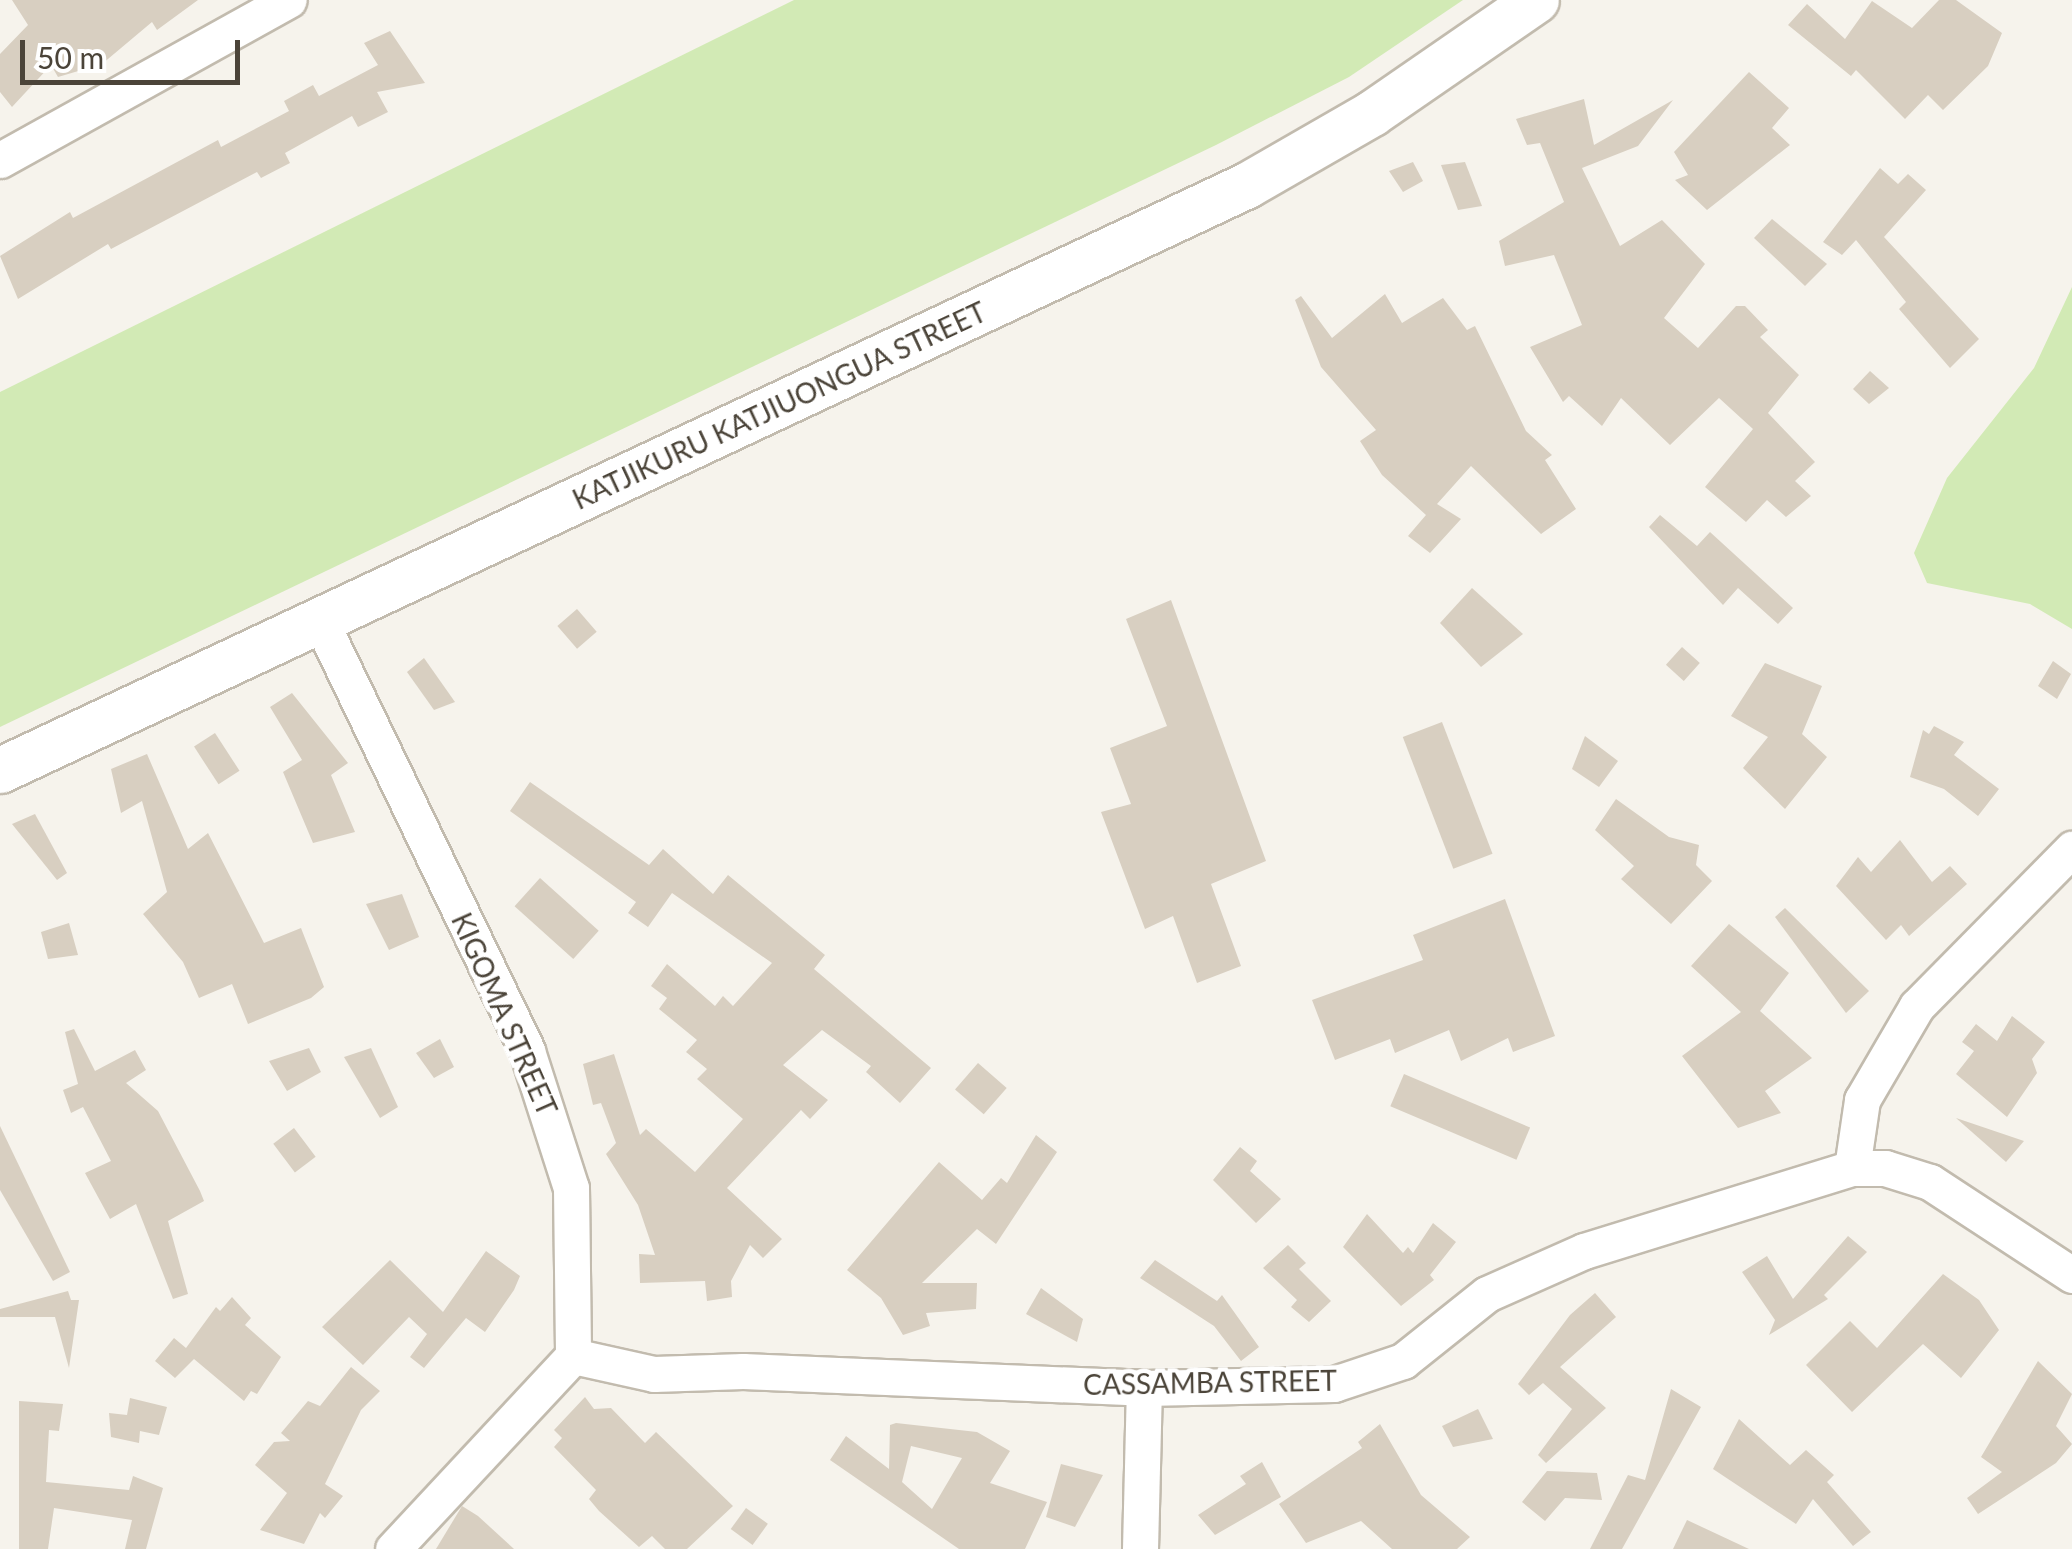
<!DOCTYPE html>
<html>
<head>
<meta charset="utf-8">
<style>
	body { margin:0 }
	#map { position:relative; width:2072px; height:1549px; overflow:hidden; background:#f6f3ec; font-family:Lato,sans-serif }
	div>[style] { position:absolute }
	.green>* { inset:0; background:#d2eab5 }
	.building>* { inset:0; background:#d8cfc1; transform-origin:0 0 }
	.roads { filter:drop-shadow(2px 0 #c2bbae) drop-shadow(-2px 0 #c2bbae) drop-shadow(0 2px #c2bbae) drop-shadow(0 -2px #c2bbae) }
	.minor>* { height:35px; margin:-17.5px; padding:0 17.5px; transform-origin:17.5px; border-radius:17.5px; background:#fff }
	.tertiary>* { height:45px; margin:-22.5px; padding:0 22.5px; transform-origin:22.5px; border-radius:22.5px; background:#fff }
	span { translate:-50% -50%; white-space:nowrap; text-align:center; line-height:1.15; -webkit-text-stroke:9px #fff; paint-order:stroke }
	.street-label { font-size:28px; color:#4b4439 }
	.scale { position:absolute; left:20px; top:40px; width:220px; height:45px; box-sizing:border-box; border:5px solid #4b4439; border-top:0; padding-left:12px; font-size:30px; line-height:35px; white-space:nowrap; color:#4b4439; -webkit-text-stroke:8px #fff; paint-order:stroke }
</style>
</head>
<body>
<div id="map">
	<div class="green">
		<div style="clip-path:polygon(794px 0,1463px 0,1349px 77px,1216px 145px,0 727px,0 392px)"></div>
		<div style="clip-path:polygon(2072px 287px,2072px 629px,2030px 604px,1927px 583px,1914px 553px,1947px 478px,2034px 368px)"></div>
	</div>
	<div class="building">
		<div style="clip-path:polygon(12px 0,198px 0,157px 30px,152px 22px,102px 64px,58px 77px,51px 65px,12px 107px,0 92px,0 54px,28px 25px)"></div>
		<div style="clip-path:polygon(1939px 0,1956px 0,2002px 33px,1988px 66px,1943px 110px,1928px 95px,1905px 119px,1856px 70px,1851px 76px,1788px 25px,1807px 4px,1845px 39px,1872px 1px,1912px 28px)"></div>
		<div style="clip-path:polygon(390px 31px,425px 83px,377px 92px,388px 112px,358px 127px,352px 116px,285px 153px,290px 163px,261px 178px,257px 172px,111px 249px,108px 244px,18px 299px,0 256px,70px 212px,73px 218px,218px 140px,221px 147px,289px 111px,284px 101px,313px 85px,319px 96px,378px 65px,364px 43px)"></div>
		<div style="clip-path:polygon(1749px 72px,1789px 108px,1772px 128px,1790px 145px,1707px 210px,1675px 180px,1688px 175px,1674px 152px)"></div>
		<div style="clip-path:polygon(1584px 99px,1594px 145px,1673px 100px,1638px 146px,1582px 168px,1620px 246px,1662px 220px,1705px 264px,1664px 318px,1698px 348px,1736px 306px,1745px 306px,1768px 330px,1760px 337px,1799px 375px,1768px 413px,1815px 462px,1795px 481px,1811px 496px,1786px 517px,1767px 500px,1746px 522px,1705px 487px,1753px 429px,1719px 398px,1670px 445px,1621px 398px,1602px 426px,1569px 396px,1563px 402px,1530px 347px,1582px 325px,1554px 255px,1505px 266px,1499px 241px,1564px 202px,1540px 143px,1527px 145px,1516px 119px)"></div>
		<div style="clip-path:polygon(1413px 162px,1423px 181px,1403px 192px,1389px 171px)"></div>
		<div style="clip-path:polygon(1465px 162px,1482px 206px,1458px 210px,1441px 165px)"></div>
		<div style="clip-path:polygon(1880px 168px,1898px 184px,1908px 174px,1926px 190px,1884px 237px,1979px 339px,1950px 368px,1899px 309px,1906px 302px,1856px 240px,1842px 255px,1823px 242px)"></div>
		<div style="clip-path:polygon(1772px 219px,1827px 264px,1805px 286px,1754px 238px)"></div>
		<div style="clip-path:polygon(1385px 294px,1402px 323px,1443px 298px,1467px 330px,1475px 326px,1526px 431px,1552px 455px,1545px 460px,1576px 509px,1541px 534px,1471px 466px,1437px 504px,1461px 519px,1430px 553px,1408px 536px,1426px 515px,1382px 475px,1360px 441px,1376px 430px,1321px 367px,1295px 300px,1301px 296px,1332px 338px)"></div>
		<div style="clip-path:polygon(1870px 371px,1889px 388px,1869px 404px,1853px 389px)"></div>
		<div style="clip-path:polygon(1660px 515px,1697px 546px,1710px 532px,1793px 608px,1778px 624px,1738px 588px,1723px 605px,1649px 527px)"></div>
		<div style="clip-path:polygon(1472px 588px,1523px 634px,1481px 667px,1440px 623px)"></div>
		<div style="clip-path:polygon(1171px 600px,1266px 861px,1211px 884px,1241px 966px,1197px 983px,1173px 916px,1145px 929px,1101px 812px,1131px 804px,1110px 748px,1167px 726px,1126px 619px)"></div>
		<div style="left:577px;top:609px;width:30px;height:26px;rotate:49deg"></div>
		<div style="left:1682px;top:647px;width:24px;height:24px;rotate:42deg"></div>
		<div style="clip-path:polygon(424px 658px,455px 702px,434px 710px,407px 672px)"></div>
		<div style="clip-path:polygon(2053px 661px,2071px 674px,2057px 699px,2038px 686px)"></div>
		<div style="clip-path:polygon(1765px 663px,1822px 686px,1802px 734px,1827px 757px,1785px 809px,1743px 768px,1768px 737px,1731px 716px)"></div>
		<div style="clip-path:polygon(292px 693px,348px 763px,331px 775px,355px 832px,313px 843px,283px 772px,302px 760px,270px 707px)"></div>
		<div style="left:1442px;top:722px;width:141px;height:42px;rotate:69deg"></div>
		<div style="clip-path:polygon(1934px 726px,1964px 742px,1954px 755px,1999px 789px,1978px 816px,1944px 789px,1910px 777px,1923px 730px,1929px 734px)"></div>
		<div style="left:215px;top:733px;width:45px;height:25px;rotate:57deg"></div>
		<div style="clip-path:polygon(1585px 736px,1618px 761px,1599px 787px,1572px 769px)"></div>
		<div style="clip-path:polygon(147px 754px,188px 849px,208px 833px,264px 943px,301px 928px,324px 987px,311px 998px,248px 1024px,232px 984px,199px 998px,183px 962px,143px 914px,167px 892px,142px 801px,121px 813px,111px 769px)"></div>
		<div style="clip-path:polygon(530px 782px,649px 865px,663px 849px,713px 894px,728px 875px,825px 955px,814px 969px,931px 1068px,900px 1103px,866px 1072px,871px 1066px,822px 1030px,783px 1065px,828px 1100px,810px 1119px,801px 1110px,727px 1188px,782px 1239px,763px 1258px,750px 1245px,731px 1281px,732px 1297px,707px 1301px,705px 1281px,640px 1283px,639px 1254px,655px 1255px,638px 1205px,606px 1154px,616px 1143px,601px 1103px,593px 1105px,583px 1064px,614px 1054px,640px 1135px,646px 1129px,695px 1172px,743px 1119px,697px 1079px,707px 1069px,686px 1052px,697px 1040px,659px 1009px,667px 998px,651px 986px,667px 964px,715px 1006px,723px 996px,733px 1006px,772px 963px,672px 893px,648px 927px,628px 913px,636px 902px,510px 811px)"></div>
		<div style="clip-path:polygon(1616px 799px,1669px 837px,1699px 845px,1696px 865px,1712px 881px,1671px 924px,1621px 879px,1634px 866px,1595px 830px)"></div>
		<div style="clip-path:polygon(35px 814px,67px 873px,57px 880px,12px 824px)"></div>
		<div style="clip-path:polygon(1900px 840px,1932px 882px,1950px 866px,1967px 884px,1909px 936px,1901px 925px,1886px 940px,1836px 886px,1858px 857px,1871px 872px)"></div>
		<div style="left:540px;top:878px;width:79px;height:38px;rotate:42deg"></div>
		<div style="clip-path:polygon(402px 894px,419px 937px,389px 950px,366px 904px)"></div>
		<div style="clip-path:polygon(1505px 899px,1555px 1036px,1513px 1052px,1508px 1038px,1461px 1061px,1449px 1030px,1395px 1053px,1390px 1039px,1335px 1060px,1312px 1000px,1423px 960px,1413px 935px)"></div>
		<div style="clip-path:polygon(1785px 908px,1869px 991px,1846px 1013px,1775px 917px)"></div>
		<div style="clip-path:polygon(69px 923px,78px 955px,48px 959px,41px 932px)"></div>
		<div style="clip-path:polygon(1729px 924px,1789px 973px,1760px 1011px,1812px 1058px,1765px 1091px,1781px 1113px,1738px 1128px,1682px 1056px,1741px 1012px,1691px 966px)"></div>
		<div style="clip-path:polygon(2012px 1016px,2045px 1042px,2032px 1059px,2037px 1073px,2007px 1117px,1956px 1074px,1974px 1051px,1962px 1042px,1976px 1024px,1997px 1041px)"></div>
		<div style="clip-path:polygon(74px 1029px,95px 1071px,135px 1050px,146px 1070px,126px 1083px,158px 1111px,200px 1191px,204px 1201px,168px 1221px,188px 1294px,173px 1299px,136px 1204px,110px 1219px,85px 1173px,111px 1161px,83px 1107px,71px 1113px,63px 1090px,78px 1084px,65px 1032px)"></div>
		<div style="clip-path:polygon(440px 1039px,454px 1067px,434px 1078px,416px 1053px)"></div>
		<div style="clip-path:polygon(309px 1048px,321px 1072px,287px 1091px,269px 1061px)"></div>
		<div style="clip-path:polygon(371px 1048px,398px 1107px,380px 1118px,344px 1057px)"></div>
		<div style="left:978px;top:1063px;width:38px;height:35px;rotate:41deg"></div>
		<div style="left:1404px;top:1074px;width:137px;height:35px;rotate:23deg"></div>
		<div style="clip-path:polygon(1956px 1118px,2024px 1141px,2006px 1162px)"></div>
		<div style="clip-path:polygon(0 1126px,70px 1272px,53px 1281px,0 1190px)"></div>
		<div style="left:294px;top:1128px;width:36px;height:26px;rotate:53deg"></div>
		<div style="clip-path:polygon(1036px 1135px,1057px 1152px,996px 1244px,977px 1229px,922px 1283px,977px 1283px,976px 1309px,926px 1313px,930px 1326px,903px 1335px,881px 1298px,847px 1270px,939px 1162px,982px 1200px,1001px 1178px,1007px 1183px)"></div>
		<div style="clip-path:polygon(1240px 1147px,1257px 1161px,1250px 1171px,1281px 1199px,1256px 1223px,1213px 1180px)"></div>
		<div style="clip-path:polygon(1367px 1214px,1403px 1253px,1408px 1247px,1413px 1253px,1433px 1223px,1456px 1242px,1430px 1275px,1434px 1280px,1401px 1306px,1343px 1247px)"></div>
		<div style="clip-path:polygon(1848px 1236px,1867px 1252px,1824px 1295px,1828px 1299px,1769px 1335px,1775px 1320px,1742px 1272px,1767px 1256px,1793px 1299px)"></div>
		<div style="clip-path:polygon(1288px 1245px,1306px 1263px,1299px 1269px,1331px 1301px,1309px 1322px,1291px 1307px,1297px 1300px,1263px 1268px)"></div>
		<div style="clip-path:polygon(486px 1251px,520px 1276px,514px 1290px,485px 1332px,466px 1318px,424px 1368px,410px 1357px,427px 1334px,409px 1317px,363px 1365px,322px 1327px,390px 1260px,443px 1312px)"></div>
		<div style="clip-path:polygon(1155px 1260px,1217px 1301px,1222px 1295px,1259px 1347px,1241px 1361px,1214px 1326px,1140px 1278px)"></div>
		<div style="clip-path:polygon(1943px 1274px,1979px 1300px,1999px 1330px,1961px 1378px,1923px 1344px,1852px 1412px,1806px 1365px,1850px 1321px,1877px 1348px)"></div>
		<div style="clip-path:polygon(1041px 1288px,1083px 1319px,1077px 1342px,1026px 1314px)"></div>
		<div style="clip-path:polygon(68px 1291px,71px 1300px,79px 1300px,69px 1368px,55px 1317px,0 1317px,0 1309px)"></div>
		<div style="clip-path:polygon(1595px 1293px,1616px 1317px,1560px 1367px,1606px 1408px,1546px 1463px,1538px 1455px,1572px 1409px,1543px 1383px,1529px 1395px,1518px 1384px,1570px 1315px)"></div>
		<div style="clip-path:polygon(232px 1297px,251px 1318px,245px 1325px,281px 1357px,257px 1394px,251px 1391px,244px 1401px,194px 1359px,175px 1378px,155px 1361px,174px 1338px,186px 1348px,216px 1307px,220px 1311px)"></div>
		<div style="clip-path:polygon(2038px 1361px,2072px 1394px,2056px 1426px,2072px 1444px,2056px 1463px,1978px 1514px,1967px 1498px,2002px 1472px,1981px 1457px)"></div>
		<div style="clip-path:polygon(351px 1367px,380px 1391px,361px 1410px,325px 1484px,343px 1496px,325px 1518px,320px 1513px,304px 1544px,260px 1530px,287px 1493px,255px 1465px,274px 1442px,290px 1441px,281px 1433px,308px 1401px,320px 1406px)"></div>
		<div style="clip-path:polygon(1671px 1389px,1701px 1407px,1622px 1549px,1590px 1549px,1628px 1475px,1645px 1480px)"></div>
		<div style="clip-path:polygon(585px 1397px,594px 1409px,611px 1408px,645px 1443px,656px 1432px,733px 1506px,687px 1549px,665px 1549px,652px 1536px,639px 1547px,599px 1511px,589px 1499px,596px 1490px,554px 1447px,562px 1438px,554px 1430px)"></div>
		<div style="clip-path:polygon(130px 1398px,167px 1407px,159px 1435px,140px 1431px,139px 1443px,111px 1437px,109px 1413px,127px 1415px)"></div>
		<div style="clip-path:polygon(19px 1401px,63px 1404px,59px 1431px,49px 1430px,46px 1482px,129px 1490px,133px 1476px,163px 1488px,146px 1549px,125px 1549px,132px 1520px,54px 1508px,48px 1549px,19px 1549px)"></div>
		<div style="clip-path:polygon(1478px 1409px,1493px 1439px,1453px 1447px,1442px 1426px)"></div>
		<div style="clip-path:polygon(1739px 1419px,1790px 1465px,1806px 1450px,1834px 1475px,1827px 1482px,1871px 1532px,1853px 1546px,1813px 1499px,1796px 1524px,1713px 1469px)"></div>
		<div style="clip-path:polygon(evenodd,896px 1423px,977px 1432px,1010px 1451px,990px 1483px,1047px 1502px,1025px 1549px,959px 1549px,830px 1460px,846px 1436px,889px 1469px,890px 1425px,896px 1423px,911px 1446px,962px 1458px,932px 1509px,902px 1482px,911px 1446px)"></div>
		<div style="clip-path:polygon(1380px 1424px,1421px 1495px,1470px 1537px,1457px 1549px,1392px 1549px,1361px 1521px,1306px 1543px,1279px 1504px,1362px 1448px,1358px 1442px)"></div>
		<div style="clip-path:polygon(1262px 1462px,1281px 1497px,1215px 1535px,1198px 1515px,1246px 1484px,1240px 1476px)"></div>
		<div style="clip-path:polygon(1061px 1464px,1103px 1475px,1075px 1527px,1046px 1517px)"></div>
		<div style="clip-path:polygon(1547px 1471px,1597px 1473px,1602px 1500px,1565px 1498px,1545px 1521px,1522px 1502px)"></div>
		<div style="clip-path:polygon(462px 1506px,478px 1516px,514px 1549px,436px 1549px)"></div>
		<div style="left:746px;top:1508px;width:27px;height:26px;rotate:36deg"></div>
		<div style="clip-path:polygon(1687px 1520px,1749px 1549px,1673px 1549px)"></div>
	</div>
	<div class="roads">
		<div class="minor">
			<div style="left:0;top:160px;width:330px;rotate:-29deg"></div>
			<div style="left:319px;top:618px;width:480px;rotate:64.3deg"></div>
			<div style="left:527px;top:1051px;width:144px;rotate:72.2deg"></div>
			<div style="left:571px;top:1188px;width:168px;rotate:89.3deg"></div>
			<div style="left:573px;top:1356px;width:264px;rotate:133deg"></div>
			<div style="left:1852px;top:1168px;width:69px;rotate:-81.6deg"></div>
			<div style="left:1862px;top:1100px;width:109px;rotate:-59.7deg"></div>
			<div style="left:1917px;top:1006px;width:221px;rotate:-45.4deg"></div>
			<div style="left:573px;top:1356px;width:83px;rotate:12.5deg"></div>
			<div style="left:654px;top:1374px;width:89px;rotate:-1.9deg"></div>
			<div style="left:743px;top:1371px;width:401px;rotate:2.4deg"></div>
			<div style="left:1144px;top:1388px;width:190px;rotate:-1.2deg"></div>
			<div style="left:1334px;top:1384px;width:73px;rotate:-18.4deg"></div>
			<div style="left:1403px;top:1361px;width:107px;rotate:-38.6deg"></div>
			<div style="left:1487px;top:1294px;width:106px;rotate:-23.9deg"></div>
			<div style="left:1584px;top:1251px;width:281px;rotate:-17.2deg"></div>
			<div style="left:1852px;top:1168px;width:33px"></div>
			<div style="left:1885px;top:1168px;width:47px;rotate:17.3deg"></div>
			<div style="left:1930px;top:1182px;width:170px;rotate:33.2deg"></div>
			<div style="left:1140px;top:1549px;width:161px;rotate:-88.6deg"></div>
		</div>
		<div class="tertiary">
			<div style="left:0;top:770px;width:1377px;rotate:-25.13deg"></div>
			<div style="left:1247px;top:185px;width:144px;rotate:-29.9deg"></div>
			<div style="left:1372px;top:113px;width:199px;rotate:-34.6deg"></div>
		</div>
	</div>
	<div class="street-label">
		<span style="left:779px;top:405px;rotate:-25deg">KATJIKURU KATJIUONGUA STREET</span>
		<span style="left:505px;top:1014px;rotate:66deg">KIGOMA STREET</span>
		<span style="left:1210px;top:1382px;rotate:-1deg">CASSAMBA STREET</span>
	</div>
	<div class="scale">50 m</div>
</div>
</body>
</html>
